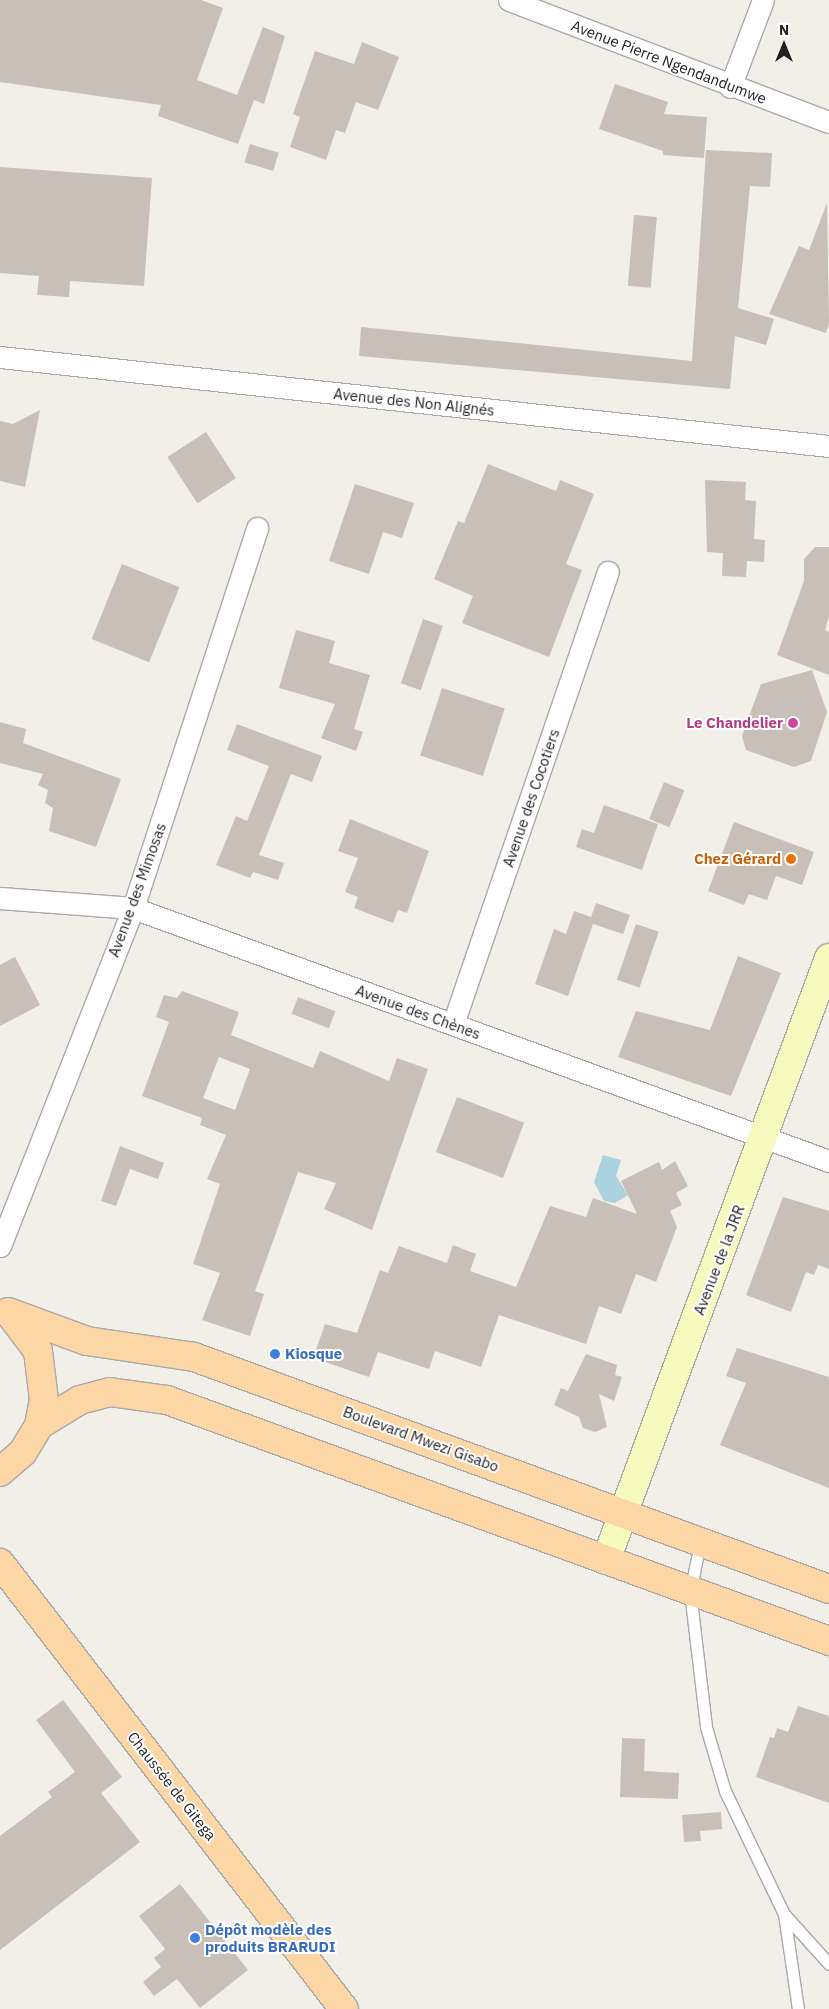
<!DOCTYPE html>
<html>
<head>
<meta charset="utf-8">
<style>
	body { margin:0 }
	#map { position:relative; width:829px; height:2009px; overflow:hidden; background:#f2efe9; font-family:"IBM Plex Sans",sans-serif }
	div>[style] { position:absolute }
	.water>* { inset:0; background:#aad3df }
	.building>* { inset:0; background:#c7bfb8; transform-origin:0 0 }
	.roads { filter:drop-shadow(1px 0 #a9a9a9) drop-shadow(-1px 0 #a9a9a9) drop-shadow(0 1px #a9a9a9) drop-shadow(0 -1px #a9a9a9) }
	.lane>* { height:11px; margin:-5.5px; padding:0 5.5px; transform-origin:5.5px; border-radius:5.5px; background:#fff }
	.street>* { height:21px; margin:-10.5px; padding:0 10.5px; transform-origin:10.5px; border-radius:10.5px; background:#fff }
	.secondary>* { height:28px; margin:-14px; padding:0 14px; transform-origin:14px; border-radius:14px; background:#f7fabf }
	.primary>* { height:28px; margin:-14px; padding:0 14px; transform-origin:14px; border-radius:14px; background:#fcd6a4 }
	.dots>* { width:14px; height:14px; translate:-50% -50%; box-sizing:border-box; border:2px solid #fff; border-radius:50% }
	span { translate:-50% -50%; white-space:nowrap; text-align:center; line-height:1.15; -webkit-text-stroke:4px #fff; paint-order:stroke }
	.street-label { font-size:15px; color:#222 }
	.hotel-label { font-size:15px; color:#b23c85; font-weight:700 }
	.right { translate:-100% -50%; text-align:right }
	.food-label { font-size:15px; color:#c56008; font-weight:700 }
	.shop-label { font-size:15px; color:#366cbe; font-weight:700 }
	.left { translate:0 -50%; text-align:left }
	.north { position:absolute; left:759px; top:20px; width:50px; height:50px; -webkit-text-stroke:4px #fff; paint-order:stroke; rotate:0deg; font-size:14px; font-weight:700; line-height:20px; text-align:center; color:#222 }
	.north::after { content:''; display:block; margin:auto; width:18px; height:22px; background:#222; clip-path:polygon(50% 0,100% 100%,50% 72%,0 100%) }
</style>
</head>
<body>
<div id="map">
	<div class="water">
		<div style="clip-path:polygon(603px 1155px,621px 1160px,616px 1176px,628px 1195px,615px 1203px,604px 1201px,594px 1182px)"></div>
	</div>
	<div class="building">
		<div style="clip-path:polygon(0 0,201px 0,223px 8px,197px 80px,237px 95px,263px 27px,285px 36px,264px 104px,254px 100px,238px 144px,158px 116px,161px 105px,0 82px)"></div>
		<div style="clip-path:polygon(362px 42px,399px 57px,378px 110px,356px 102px,345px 133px,336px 130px,326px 160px,290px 147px,300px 117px,293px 114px,315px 51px,354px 64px)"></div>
		<div style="clip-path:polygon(615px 84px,668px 102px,664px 114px,707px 117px,704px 158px,663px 155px,663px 151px,599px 129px)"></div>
		<div style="left:250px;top:144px;width:30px;height:19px;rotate:17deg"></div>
		<div style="clip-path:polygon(706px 150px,772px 153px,770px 187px,750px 186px,738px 308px,774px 319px,766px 345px,735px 336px,730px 389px,359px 356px,361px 327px,692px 361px)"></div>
		<div style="clip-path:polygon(0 167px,152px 178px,144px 286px,70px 281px,69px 297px,37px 295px,39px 276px,0 273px)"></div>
		<div style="clip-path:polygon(827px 203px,829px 323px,826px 333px,769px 314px,799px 246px,809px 250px)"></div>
		<div style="left:634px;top:215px;width:23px;height:71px;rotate:5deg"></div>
		<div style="clip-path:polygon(40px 410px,25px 487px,0 481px,0 421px,13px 424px)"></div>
		<div style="left:206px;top:432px;width:55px;height:46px;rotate:57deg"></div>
		<div style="clip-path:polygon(488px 464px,556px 491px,560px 480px,594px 494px,566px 564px,582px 570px,549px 657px,462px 623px,473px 596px,434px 579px,458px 521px,464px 523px)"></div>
		<div style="clip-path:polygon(705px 480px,746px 482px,745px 500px,756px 501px,754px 539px,765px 540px,764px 562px,747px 561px,746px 577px,722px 576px,723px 553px,707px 552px)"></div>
		<div style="clip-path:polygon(355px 484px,414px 503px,402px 538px,383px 532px,369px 574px,329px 561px)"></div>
		<div style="clip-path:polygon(815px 547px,829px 547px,829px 616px,825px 630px,829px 632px,829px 675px,777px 655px,804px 581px,804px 559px)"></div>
		<div style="left:122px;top:564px;width:62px;height:81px;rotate:22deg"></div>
		<div style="left:423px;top:619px;width:21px;height:68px;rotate:19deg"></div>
		<div style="clip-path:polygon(296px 630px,335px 641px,329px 663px,370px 675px,354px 729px,363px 732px,356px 751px,321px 738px,335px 704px,279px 688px)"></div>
		<div style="clip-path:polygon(812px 670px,827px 712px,811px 761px,794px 767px,746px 750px,742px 736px,761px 684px)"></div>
		<div style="left:442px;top:688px;width:66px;height:71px;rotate:18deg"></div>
		<div style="clip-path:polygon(0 722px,26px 729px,23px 743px,121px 779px,96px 847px,49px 831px,53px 808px,45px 803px,48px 790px,38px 785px,43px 774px,0 763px)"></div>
		<div style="clip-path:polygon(237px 724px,322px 756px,312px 782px,291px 774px,259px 855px,284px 863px,278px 880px,253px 872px,250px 878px,216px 865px,236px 816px,247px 821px,269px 766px,227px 750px)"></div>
		<div style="left:664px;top:782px;width:22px;height:40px;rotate:22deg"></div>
		<div style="clip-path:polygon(604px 805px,658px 824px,642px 870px,576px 847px,582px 829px,594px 833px)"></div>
		<div style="clip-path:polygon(350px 819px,429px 851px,407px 913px,398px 910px,393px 923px,354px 908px,358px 897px,345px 892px,358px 858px,338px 851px)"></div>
		<div style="clip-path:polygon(734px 822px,814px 852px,802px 885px,776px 876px,767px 900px,749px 894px,744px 905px,708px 891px)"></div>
		<div style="clip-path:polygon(596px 903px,630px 915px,623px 934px,593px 924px,568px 996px,535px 984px,554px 929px,566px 934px,574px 911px,591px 917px)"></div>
		<div style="left:636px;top:924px;width:24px;height:59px;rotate:19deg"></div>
		<div style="clip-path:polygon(738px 956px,781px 973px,731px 1096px,618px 1057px,636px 1011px,710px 1030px)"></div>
		<div style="clip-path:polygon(15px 957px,40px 1005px,0 1026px,0 965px)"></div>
		<div style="clip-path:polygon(evenodd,182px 991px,239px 1012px,231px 1035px,313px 1068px,320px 1051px,389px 1081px,397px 1058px,428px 1069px,372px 1230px,324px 1209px,336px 1183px,298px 1172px,255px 1291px,264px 1294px,250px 1336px,202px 1320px,220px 1273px,193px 1264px,220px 1184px,207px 1179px,226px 1135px,200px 1125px,202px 1118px,142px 1096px,169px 1022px,156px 1017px,164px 995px,177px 998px,182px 991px,219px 1057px,250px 1069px,235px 1110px,203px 1098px,219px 1057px)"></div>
		<div style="left:298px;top:997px;width:40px;height:18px;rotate:21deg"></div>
		<div style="left:457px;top:1097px;width:72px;height:59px;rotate:21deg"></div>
		<div style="clip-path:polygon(120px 1146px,164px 1163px,158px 1179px,130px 1169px,116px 1206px,101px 1201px)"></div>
		<div style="clip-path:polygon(675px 1161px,688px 1186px,676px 1193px,682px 1205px,670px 1211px,677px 1227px,656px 1282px,636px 1274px,621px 1314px,599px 1306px,586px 1344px,499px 1315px,481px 1367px,435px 1351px,429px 1369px,378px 1352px,369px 1377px,313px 1358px,325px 1324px,357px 1333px,380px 1270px,388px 1273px,399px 1246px,447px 1263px,453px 1245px,476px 1254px,470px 1271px,516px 1287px,550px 1206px,586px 1217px,593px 1198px,637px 1214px,621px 1181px,659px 1162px,662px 1170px)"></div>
		<div style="clip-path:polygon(783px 1197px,829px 1211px,829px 1269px,818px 1265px,814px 1275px,806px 1272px,791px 1312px,746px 1295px)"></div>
		<div style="clip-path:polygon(737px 1348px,829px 1377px,829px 1488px,720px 1445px,746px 1383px,726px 1376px)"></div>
		<div style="clip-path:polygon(586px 1354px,617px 1365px,615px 1375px,622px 1377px,614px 1401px,599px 1394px,607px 1427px,595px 1432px,583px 1428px,579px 1417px,554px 1405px,561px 1388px,568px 1391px)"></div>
		<div style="clip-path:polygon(63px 1700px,122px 1777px,101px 1793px,140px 1842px,0 1950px,0 1836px,52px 1797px,48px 1792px,75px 1772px,36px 1720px)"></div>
		<div style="clip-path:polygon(798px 1706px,829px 1716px,829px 1803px,756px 1777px,770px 1737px,774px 1738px,777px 1728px,788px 1732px)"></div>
		<div style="clip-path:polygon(622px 1738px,645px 1739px,644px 1771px,679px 1773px,678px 1799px,620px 1797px)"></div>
		<div style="clip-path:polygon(721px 1812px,722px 1829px,700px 1831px,701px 1841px,684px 1842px,682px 1815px)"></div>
		<div style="clip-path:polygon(180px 1884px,248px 1970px,200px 2008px,177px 1979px,154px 1996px,143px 1982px,161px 1967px,154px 1958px,165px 1949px,139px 1916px)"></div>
	</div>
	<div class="roads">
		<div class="lane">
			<div style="left:700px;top:1543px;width:50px;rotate:101.5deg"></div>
			<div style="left:690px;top:1592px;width:136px;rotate:83.2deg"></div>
			<div style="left:706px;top:1727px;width:67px;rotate:73.5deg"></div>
			<div style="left:725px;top:1791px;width:136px;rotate:64.4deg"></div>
			<div style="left:784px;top:1914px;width:67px;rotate:48deg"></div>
			<div style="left:784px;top:1914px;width:96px;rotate:81.6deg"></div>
		</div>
		<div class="street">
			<div style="left:509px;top:0;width:342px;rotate:20.9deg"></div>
			<div style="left:730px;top:87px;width:93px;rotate:-69.2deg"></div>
			<div style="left:0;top:357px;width:834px;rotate:6.13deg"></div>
			<div style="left:0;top:898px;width:133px;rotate:4.3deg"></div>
			<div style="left:133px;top:908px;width:741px;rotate:19.98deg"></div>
			<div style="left:453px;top:1024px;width:478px;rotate:-71.1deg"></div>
			<div style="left:0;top:1246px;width:363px;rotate:-68.5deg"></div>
			<div style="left:133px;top:908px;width:400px;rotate:-71.9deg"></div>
		</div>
		<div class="secondary">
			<div style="left:606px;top:1560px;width:642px;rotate:-69.67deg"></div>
		</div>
		<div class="primary">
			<div style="left:8px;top:1312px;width:84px;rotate:20.2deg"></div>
			<div style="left:87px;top:1341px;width:108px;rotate:8.5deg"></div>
			<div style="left:194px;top:1357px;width:676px;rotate:20.07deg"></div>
			<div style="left:39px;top:1425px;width:48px;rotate:-31.4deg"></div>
			<div style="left:80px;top:1400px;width:31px;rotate:-15deg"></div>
			<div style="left:110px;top:1392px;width:58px;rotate:8deg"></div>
			<div style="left:167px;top:1400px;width:705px;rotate:20deg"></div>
			<div style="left:0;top:1472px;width:30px;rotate:-41deg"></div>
			<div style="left:23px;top:1452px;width:31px;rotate:-59deg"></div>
			<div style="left:39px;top:1425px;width:25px;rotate:-79deg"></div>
			<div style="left:44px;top:1400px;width:49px;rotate:-97deg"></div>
			<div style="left:38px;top:1351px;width:46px;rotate:-127.1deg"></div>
			<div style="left:0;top:1563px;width:563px;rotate:52.36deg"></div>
		</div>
	</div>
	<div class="dots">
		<div style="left:793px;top:723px;background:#d1479c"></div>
		<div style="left:791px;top:859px;background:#e8710a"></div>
		<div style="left:275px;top:1354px;background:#3f7fe0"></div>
		<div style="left:195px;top:1938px;background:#3f7fe0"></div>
	</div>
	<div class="street-label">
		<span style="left:669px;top:62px;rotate:21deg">Avenue Pierre Ngendandumwe</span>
		<span style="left:414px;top:402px;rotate:6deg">Avenue des Non Alignés</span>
		<span style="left:531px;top:798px;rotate:-71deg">Avenue des Cocotiers</span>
		<span style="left:137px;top:890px;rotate:-70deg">Avenue des Mimosas</span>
		<span style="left:418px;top:1012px;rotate:20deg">Avenue des Chènes</span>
		<span style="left:719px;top:1260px;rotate:-69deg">Avenue de la JRR</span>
		<span style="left:421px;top:1439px;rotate:20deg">Boulevard Mwezi Gisabo</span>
		<span style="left:172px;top:1786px;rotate:52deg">Chaussée de Gitega</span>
	</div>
	<div class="hotel-label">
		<span class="right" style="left:783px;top:723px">Le Chandelier</span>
	</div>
	<div class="food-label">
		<span class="right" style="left:781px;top:859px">Chez Gérard</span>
	</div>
	<div class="shop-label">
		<span class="left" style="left:285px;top:1354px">Kiosque</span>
		<span class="left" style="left:205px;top:1938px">Dépôt modèle des<br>produits BRARUDI</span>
	</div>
	<div class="north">N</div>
</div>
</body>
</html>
